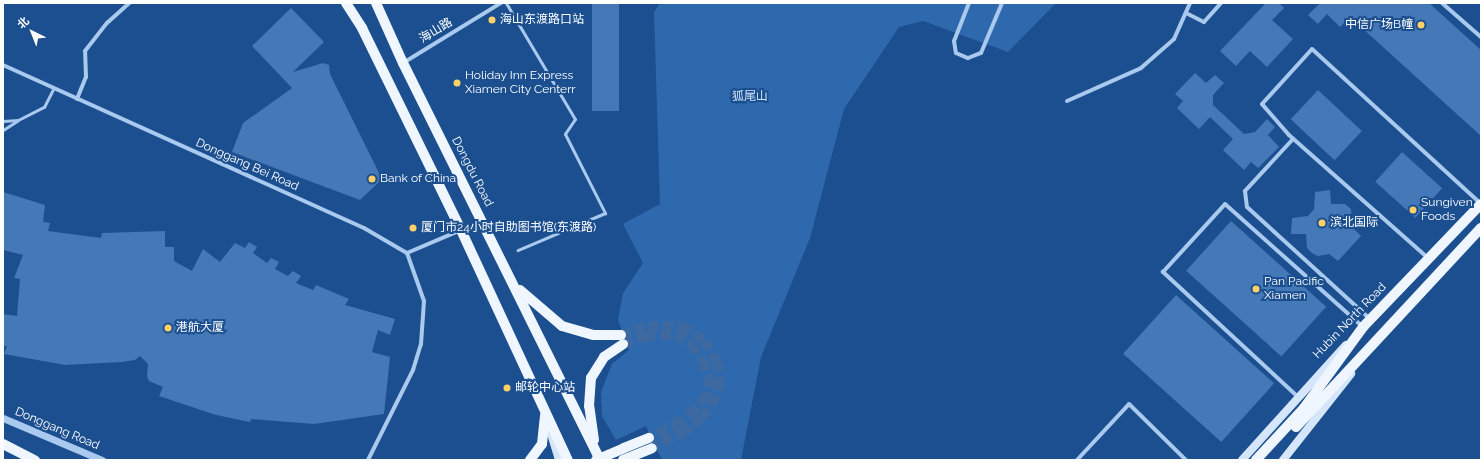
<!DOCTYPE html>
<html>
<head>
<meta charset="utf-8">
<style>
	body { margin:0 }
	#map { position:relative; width:1484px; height:463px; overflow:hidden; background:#1b4f8f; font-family:Raleway,"Noto Sans SC",sans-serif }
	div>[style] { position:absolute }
	.green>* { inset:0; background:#2e69ad }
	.building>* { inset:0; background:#4478b7; transform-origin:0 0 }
	.primary-tunnel>* { height:10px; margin-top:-5px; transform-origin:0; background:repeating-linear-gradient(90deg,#3d69a0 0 10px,transparent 0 15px) }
	.service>* { height:3px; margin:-1.5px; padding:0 1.5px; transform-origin:1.5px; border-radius:1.5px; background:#a9c9ee }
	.minor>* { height:4px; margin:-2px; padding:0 2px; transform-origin:2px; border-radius:2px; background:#a9c9ee }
	.tertiary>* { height:7px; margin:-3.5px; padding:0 3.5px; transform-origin:3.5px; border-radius:3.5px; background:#a9c9ee }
	.secondary>* { height:8px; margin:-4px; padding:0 4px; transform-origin:4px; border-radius:4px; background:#d6e6fa }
	.primary>* { height:10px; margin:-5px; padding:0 5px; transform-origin:5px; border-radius:5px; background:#f0f6ff }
	.primary-bridge>* { height:10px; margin:-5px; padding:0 5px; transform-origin:5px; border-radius:5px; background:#f0f6ff }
	.dots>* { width:11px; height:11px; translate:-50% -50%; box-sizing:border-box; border:2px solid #1b4f8f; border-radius:50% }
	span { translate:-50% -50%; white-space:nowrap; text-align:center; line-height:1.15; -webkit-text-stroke:4px #1b4f8f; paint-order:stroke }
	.poi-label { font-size:12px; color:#fff }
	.left { translate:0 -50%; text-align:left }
	.right { translate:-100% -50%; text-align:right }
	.street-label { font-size:12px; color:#fff }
	.park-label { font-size:12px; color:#cfe3fa }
	.frame { position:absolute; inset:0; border:4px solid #fff; pointer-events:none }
	.north { position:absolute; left:12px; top:12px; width:40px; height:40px; -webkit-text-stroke:3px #1b4f8f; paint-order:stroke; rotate:317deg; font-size:11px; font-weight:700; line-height:16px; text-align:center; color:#fff }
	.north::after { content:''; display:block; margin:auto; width:14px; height:18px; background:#fff; clip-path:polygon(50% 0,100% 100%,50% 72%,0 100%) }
</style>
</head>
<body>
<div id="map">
	<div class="green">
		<div style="clip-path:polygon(660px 3px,1056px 3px,1008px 52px,923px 21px,899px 27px,844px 109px,810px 238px,761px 357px,741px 460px,662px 460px,646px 426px,616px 440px,602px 416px,601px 392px,612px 364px,629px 350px,618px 320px,623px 293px,643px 263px,623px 224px,660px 204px,654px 12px)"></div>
	</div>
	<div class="building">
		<div style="left:592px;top:3px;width:27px;height:108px"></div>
		<div style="clip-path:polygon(1266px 3px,1279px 3px,1284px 8px,1272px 20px,1293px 39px,1267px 67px,1250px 51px,1236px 66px,1220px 51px)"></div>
		<div style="clip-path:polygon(1320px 3px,1429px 3px,1481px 50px,1481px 136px,1350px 17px,1340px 27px,1327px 14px,1318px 24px,1308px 15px)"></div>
		<div style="clip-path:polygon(291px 8px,324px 42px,293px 72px,323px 63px,329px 65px,330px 74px,382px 179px,360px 200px,232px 152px,243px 123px,292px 88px,252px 46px)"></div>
		<div style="clip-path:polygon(1195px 73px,1206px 83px,1215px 75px,1224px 83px,1213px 95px,1213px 105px,1244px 134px,1255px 132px,1267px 119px,1275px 127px,1268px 135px,1279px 147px,1258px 168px,1251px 162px,1244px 170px,1223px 150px,1233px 139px,1210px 117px,1199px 129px,1177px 108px,1183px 101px,1175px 94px)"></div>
		<div style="left:1318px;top:90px;width:60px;height:40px;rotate:43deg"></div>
		<div style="left:1402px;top:152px;width:54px;height:40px;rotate:42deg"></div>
		<div style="clip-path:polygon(1330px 190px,1331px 204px,1345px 204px,1351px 209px,1352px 227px,1361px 236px,1338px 261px,1329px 254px,1318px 256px,1312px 253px,1307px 248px,1306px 234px,1291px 234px,1292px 218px,1308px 216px,1314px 209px,1315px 192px)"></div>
		<div style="clip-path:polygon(3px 192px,45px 205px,43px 222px,50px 223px,48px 231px,101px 238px,102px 233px,165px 231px,165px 247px,174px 247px,174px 261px,192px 271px,203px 249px,220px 262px,235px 243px,245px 248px,249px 242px,257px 247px,253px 253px,267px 263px,271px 258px,279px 262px,275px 269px,288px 276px,293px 271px,301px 276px,296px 283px,313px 290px,316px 285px,349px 299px,345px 305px,395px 319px,390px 335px,378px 330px,372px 352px,390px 357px,384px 414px,314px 424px,251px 419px,250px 422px,216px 415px,159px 396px,163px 387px,149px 381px,147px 376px,148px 364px,140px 356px,135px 360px,122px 362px,65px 365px,4px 354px,7px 346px,3px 346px,3px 314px,17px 316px,20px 279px,14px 278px,23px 255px,3px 250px)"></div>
		<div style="left:1231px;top:221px;width:128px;height:67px;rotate:42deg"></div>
		<div style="left:1176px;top:295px;width:132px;height:79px;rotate:42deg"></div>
	</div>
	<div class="primary-tunnel">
		<div style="left:621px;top:335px;width:28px;rotate:-18deg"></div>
		<div style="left:648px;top:326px;width:34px"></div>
		<div style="left:682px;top:326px;width:27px;rotate:34deg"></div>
		<div style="left:704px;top:341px;width:25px;rotate:58deg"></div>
		<div style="left:717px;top:362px;width:19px;rotate:81deg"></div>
		<div style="left:720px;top:381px;width:16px;rotate:104deg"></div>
		<div style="left:716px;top:397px;width:25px;rotate:124deg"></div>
		<div style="left:702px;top:418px;width:21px;rotate:143deg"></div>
		<div style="left:685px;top:431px;width:37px;rotate:153deg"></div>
		<div style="left:623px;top:344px;width:24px;rotate:-19deg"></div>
		<div style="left:646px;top:336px;width:30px;rotate:-4deg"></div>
		<div style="left:676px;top:334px;width:19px;rotate:35deg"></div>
		<div style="left:692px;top:345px;width:19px;rotate:55deg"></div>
		<div style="left:703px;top:361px;width:17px;rotate:69deg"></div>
		<div style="left:709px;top:377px;width:19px;rotate:96deg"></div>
		<div style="left:707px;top:396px;width:18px;rotate:133deg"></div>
		<div style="left:695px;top:409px;width:20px;rotate:139deg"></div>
		<div style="left:680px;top:422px;width:35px;rotate:153deg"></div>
	</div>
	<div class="service">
		<div style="left:506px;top:3px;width:135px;rotate:59.3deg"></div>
		<div style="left:575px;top:119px;width:18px;rotate:124deg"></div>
		<div style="left:565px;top:134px;width:89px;rotate:63.1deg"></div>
		<div style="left:605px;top:213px;width:95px;rotate:157deg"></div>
		<div style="left:3px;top:121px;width:15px;rotate:-4deg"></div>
		<div style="left:18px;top:120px;width:29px;rotate:-27deg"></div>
		<div style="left:44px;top:107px;width:20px;rotate:-63deg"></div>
		<div style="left:3px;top:130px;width:17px;rotate:-33deg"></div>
	</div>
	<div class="minor">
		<div style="left:969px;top:3px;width:41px;rotate:111.5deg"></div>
		<div style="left:954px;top:41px;width:12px;rotate:81deg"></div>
		<div style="left:956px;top:53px;width:13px;rotate:23deg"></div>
		<div style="left:968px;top:58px;width:14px;rotate:-21deg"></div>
		<div style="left:981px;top:53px;width:54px;rotate:-67.2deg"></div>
		<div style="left:1442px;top:3px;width:52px;rotate:41.1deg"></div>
		<div style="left:1186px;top:13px;width:20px;rotate:27deg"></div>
		<div style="left:1204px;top:22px;width:25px;rotate:-48deg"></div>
		<div style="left:403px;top:63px;width:115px;rotate:-31.5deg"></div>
		<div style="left:3px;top:65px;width:396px;rotate:24.3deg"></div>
		<div style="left:364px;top:228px;width:50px;rotate:30.2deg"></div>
		<div style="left:407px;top:253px;width:59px;rotate:-23.1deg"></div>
		<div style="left:77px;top:99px;width:24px;rotate:-68deg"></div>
		<div style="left:86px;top:77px;width:26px;rotate:-92deg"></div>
		<div style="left:85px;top:51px;width:36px;rotate:-52deg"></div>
		<div style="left:107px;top:23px;width:30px;rotate:-42deg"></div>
		<div style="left:1067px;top:101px;width:81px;rotate:-24deg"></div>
		<div style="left:1141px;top:68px;width:44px;rotate:-41.3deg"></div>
		<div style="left:1174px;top:39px;width:39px;rotate:-66deg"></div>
		<div style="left:1293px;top:139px;width:71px;rotate:132.7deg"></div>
		<div style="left:1245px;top:191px;width:16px;rotate:83deg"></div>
		<div style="left:1247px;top:207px;width:166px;rotate:42.3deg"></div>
		<div style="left:1428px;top:258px;width:186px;rotate:-138.5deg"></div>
		<div style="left:1289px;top:135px;width:41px;rotate:-131.1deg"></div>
		<div style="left:1262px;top:104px;width:74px;rotate:-47.7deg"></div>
		<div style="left:1312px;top:49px;width:229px;rotate:42.5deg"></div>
		<div style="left:1297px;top:396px;width:183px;rotate:-137.2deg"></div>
		<div style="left:1163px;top:272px;width:92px;rotate:-47.6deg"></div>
		<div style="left:1225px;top:204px;width:183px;rotate:41.7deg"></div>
		<div style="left:368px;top:460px;width:101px;rotate:-63.4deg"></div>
		<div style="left:413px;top:370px;width:27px;rotate:-73deg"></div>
		<div style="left:421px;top:344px;width:43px;rotate:-86deg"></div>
		<div style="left:424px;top:301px;width:51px;rotate:-109.5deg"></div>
		<div style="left:1077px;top:460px;width:76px;rotate:-47.1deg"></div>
		<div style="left:1129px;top:404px;width:80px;rotate:44.5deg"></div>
	</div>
	<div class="tertiary">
		<div style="left:3px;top:418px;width:108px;rotate:23deg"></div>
	</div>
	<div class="secondary">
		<div style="left:549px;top:427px;width:34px;rotate:73deg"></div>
		<div style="left:1242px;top:460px;width:155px;rotate:-47.9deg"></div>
		<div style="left:1283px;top:460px;width:110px;rotate:-51.7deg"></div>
	</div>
	<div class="primary">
		<div style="left:346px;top:3px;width:30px;rotate:57deg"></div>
		<div style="left:362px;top:28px;width:225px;rotate:63.9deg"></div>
		<div style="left:461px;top:230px;width:254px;rotate:65.1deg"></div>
		<div style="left:376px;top:3px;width:66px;rotate:65.8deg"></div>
		<div style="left:403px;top:63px;width:443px;rotate:63.6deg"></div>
		<div style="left:520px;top:290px;width:55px;rotate:40.6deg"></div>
		<div style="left:562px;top:326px;width:33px;rotate:16deg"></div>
		<div style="left:594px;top:335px;width:27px"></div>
		<div style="left:1296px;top:427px;width:272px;rotate:-47.1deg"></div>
		<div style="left:594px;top:440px;width:34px;rotate:-98deg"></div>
		<div style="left:589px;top:406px;width:28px;rotate:-86deg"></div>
		<div style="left:591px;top:378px;width:25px;rotate:-58deg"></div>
		<div style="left:604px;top:357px;width:23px;rotate:-34deg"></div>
		<div style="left:3px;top:444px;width:36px;rotate:27deg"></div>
		<div style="left:624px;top:448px;width:27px;rotate:-22deg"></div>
		<div style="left:530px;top:460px;width:20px;rotate:-53deg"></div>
		<div style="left:542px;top:444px;width:29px;rotate:-84deg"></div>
		<div style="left:623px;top:460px;width:31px;rotate:-22deg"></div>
		<div style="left:1256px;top:460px;width:71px;rotate:-47.3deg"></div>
		<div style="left:1304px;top:408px;width:100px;rotate:-53.9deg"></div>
		<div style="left:1363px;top:327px;width:170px;rotate:-46.2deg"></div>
	</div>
	<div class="primary-bridge">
		<div style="left:596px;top:460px;width:30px;rotate:-23deg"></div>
	</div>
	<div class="dots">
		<div style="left:492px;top:20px;background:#ffd166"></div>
		<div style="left:1421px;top:25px;background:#ffd166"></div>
		<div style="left:457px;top:83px;background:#ffd166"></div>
		<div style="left:372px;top:179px;background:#ffd166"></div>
		<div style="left:1413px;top:210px;background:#ffd166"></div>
		<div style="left:1322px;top:223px;background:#ffd166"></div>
		<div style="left:413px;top:228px;background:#ffd166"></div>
		<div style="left:1256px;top:289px;background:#ffd166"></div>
		<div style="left:168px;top:328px;background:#ffd166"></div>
		<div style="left:507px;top:388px;background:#ffd166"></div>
	</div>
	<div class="poi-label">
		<span class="left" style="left:500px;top:20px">海山东渡路口站</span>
		<span class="right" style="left:1413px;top:25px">中信广场B幢</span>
		<span class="left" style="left:465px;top:83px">Holiday Inn Express<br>Xiamen City Centerr</span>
		<span class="left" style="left:380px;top:179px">Bank of China</span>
		<span class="left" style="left:1421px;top:210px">Sungiven<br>Foods</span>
		<span class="left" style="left:1330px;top:223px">滨北国际</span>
		<span class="left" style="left:421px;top:228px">厦门市24小时自助图书馆(东渡路)</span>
		<span class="left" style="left:1264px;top:289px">Pan Pacific<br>Xiamen</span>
		<span class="left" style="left:176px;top:328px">港航大厦</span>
		<span class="left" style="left:515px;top:388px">邮轮中心站</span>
	</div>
	<div class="street-label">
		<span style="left:436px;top:31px;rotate:-31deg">海山路</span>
		<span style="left:247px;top:165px;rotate:24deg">Donggang Bei Road</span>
		<span style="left:472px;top:172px;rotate:63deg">Dongdu Road</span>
		<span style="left:1350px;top:321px;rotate:-46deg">Hubin North Road</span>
		<span style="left:57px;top:429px;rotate:23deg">Donggang Road</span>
	</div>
	<div class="park-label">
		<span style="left:750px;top:97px">狐尾山</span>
	</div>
	<div class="frame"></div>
	<div class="north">北</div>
</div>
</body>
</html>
